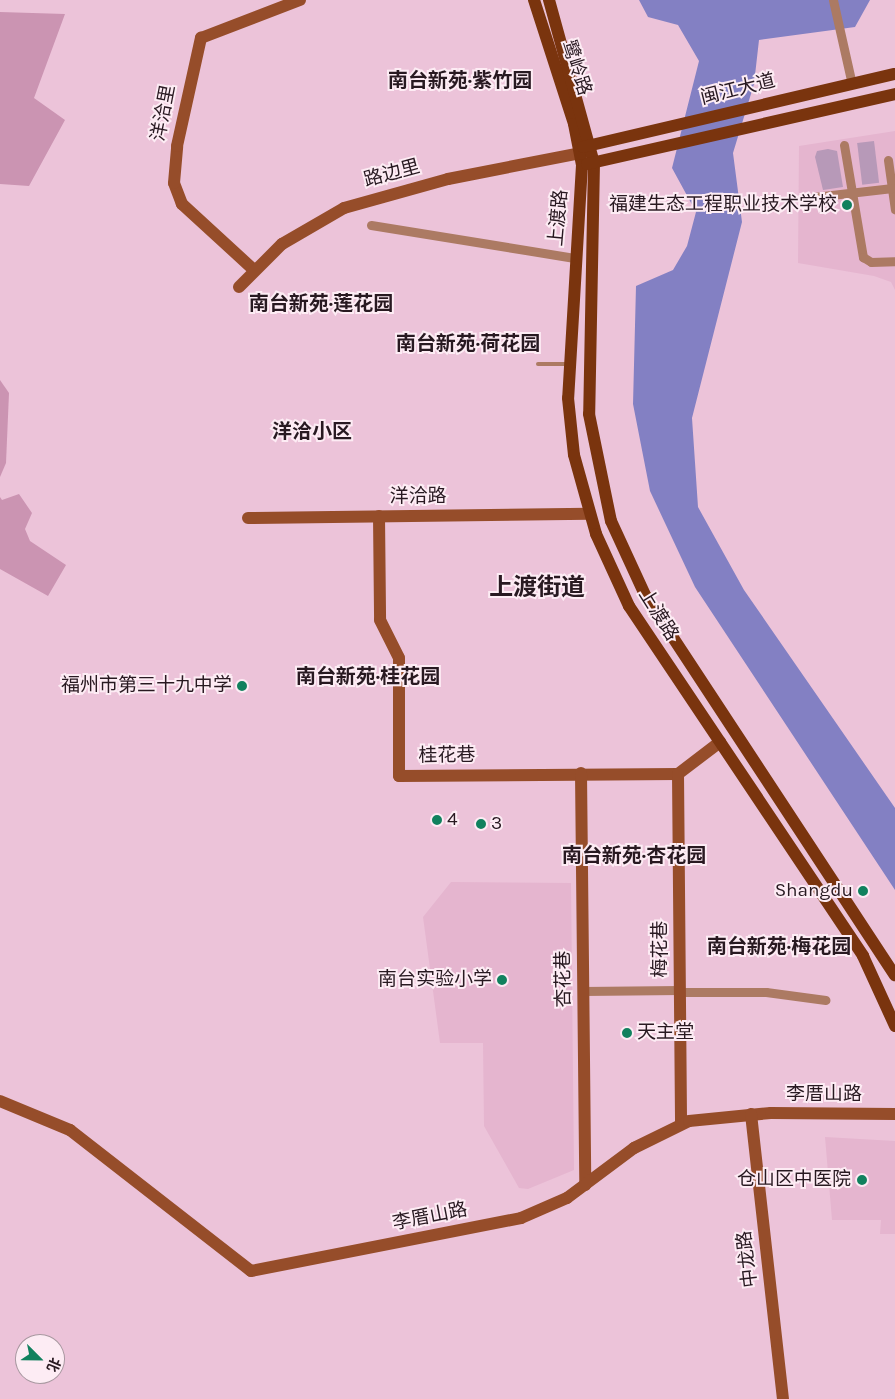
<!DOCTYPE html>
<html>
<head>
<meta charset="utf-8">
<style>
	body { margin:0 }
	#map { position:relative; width:895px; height:1399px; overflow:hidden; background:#ecc3d9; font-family:Karla,"Noto Sans SC",sans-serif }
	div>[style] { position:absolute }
	.built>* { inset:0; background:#e5b5cf }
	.green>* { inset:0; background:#cb94b2 }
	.water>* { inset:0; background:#8380c3 }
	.building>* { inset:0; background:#b799b8; transform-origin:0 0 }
	.lane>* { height:4.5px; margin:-2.25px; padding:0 2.25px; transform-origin:2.25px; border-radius:2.25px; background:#ac7a63 }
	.street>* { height:9px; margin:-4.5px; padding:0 4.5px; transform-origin:4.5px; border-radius:4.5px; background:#ac7a63 }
	.secondary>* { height:12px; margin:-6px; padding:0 6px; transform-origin:6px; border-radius:6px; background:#964d2a }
	.primary>* { height:12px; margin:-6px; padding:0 6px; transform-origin:6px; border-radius:6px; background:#7a340e }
	.dots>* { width:14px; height:14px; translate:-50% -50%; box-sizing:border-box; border:2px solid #fdecf4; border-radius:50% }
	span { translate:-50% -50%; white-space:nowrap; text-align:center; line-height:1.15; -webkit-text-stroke:4px #fdecf4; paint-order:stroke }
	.street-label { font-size:19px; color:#281921 }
	.poi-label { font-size:19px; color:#281921 }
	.right { translate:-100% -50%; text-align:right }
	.left { translate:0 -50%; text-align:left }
	.neighbourhood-label { font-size:20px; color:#281921; font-weight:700 }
	.district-label { font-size:24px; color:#281921; font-weight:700 }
	.north { position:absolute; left:15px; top:1334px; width:50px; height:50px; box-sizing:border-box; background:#fdecf4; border:1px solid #a898a0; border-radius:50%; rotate:113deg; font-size:14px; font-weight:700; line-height:20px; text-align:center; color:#281921 }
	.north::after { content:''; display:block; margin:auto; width:18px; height:22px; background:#11815e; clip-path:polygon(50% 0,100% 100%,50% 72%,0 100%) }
</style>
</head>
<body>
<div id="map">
	<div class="built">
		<div style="clip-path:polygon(895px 131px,895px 290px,891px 282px,874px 276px,798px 263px,799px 146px)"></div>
		<div style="clip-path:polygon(451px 882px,571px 883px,574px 1170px,528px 1189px,519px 1188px,484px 1126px,483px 1043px,440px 1043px,423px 917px)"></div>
		<div style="clip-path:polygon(825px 1137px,895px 1141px,895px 1234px,880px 1234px,881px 1220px,832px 1220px)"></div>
	</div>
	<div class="green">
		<div style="clip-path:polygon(0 12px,65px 14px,34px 98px,65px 120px,29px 186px,0 184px)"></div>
		<div style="clip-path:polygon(0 380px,9px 393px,6px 463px,0 477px)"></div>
		<div style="clip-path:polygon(19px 494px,32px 513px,25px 529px,30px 541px,66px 565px,48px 596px,0 569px,0 497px,2px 500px)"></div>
	</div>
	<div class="water">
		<div style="clip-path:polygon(639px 0,870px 0,855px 27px,759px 40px,754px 84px,733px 153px,742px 222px,692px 418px,698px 507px,744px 590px,895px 808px,895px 890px,695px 587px,650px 491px,633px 404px,636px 286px,673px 270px,687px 246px,696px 212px,672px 168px,699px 61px,678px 25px,648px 17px)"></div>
	</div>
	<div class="building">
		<div style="left:874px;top:141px;width:42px;height:17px;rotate:83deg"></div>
		<div style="clip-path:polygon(828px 149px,837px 151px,843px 187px,823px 190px,815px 157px,817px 151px)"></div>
	</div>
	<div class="lane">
		<div style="left:538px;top:364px;width:30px"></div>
	</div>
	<div class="street">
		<div style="left:833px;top:0;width:86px;rotate:77.3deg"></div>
		<div style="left:844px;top:145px;width:114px;rotate:80.4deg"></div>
		<div style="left:863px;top:257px;width:9px;rotate:32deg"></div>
		<div style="left:871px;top:262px;width:23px;rotate:-2deg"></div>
		<div style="left:888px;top:160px;width:50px;rotate:82deg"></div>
		<div style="left:814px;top:197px;width:79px;rotate:-6.6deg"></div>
		<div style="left:371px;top:225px;width:206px;rotate:9.2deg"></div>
		<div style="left:583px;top:991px;width:97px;rotate:-0.6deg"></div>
		<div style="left:680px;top:992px;width:86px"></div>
		<div style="left:766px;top:992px;width:60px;rotate:7.7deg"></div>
	</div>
	<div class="secondary">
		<div style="left:254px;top:270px;width:98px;rotate:-137.5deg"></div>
		<div style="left:182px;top:204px;width:22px;rotate:-111deg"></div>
		<div style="left:174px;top:183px;width:37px;rotate:-85deg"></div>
		<div style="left:177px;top:146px;width:111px;rotate:-77.5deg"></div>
		<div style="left:201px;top:38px;width:106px;rotate:-21deg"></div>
		<div style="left:239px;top:287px;width:61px;rotate:-45deg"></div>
		<div style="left:282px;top:244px;width:72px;rotate:-30.1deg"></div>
		<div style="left:344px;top:208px;width:108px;rotate:-15.6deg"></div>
		<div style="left:448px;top:179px;width:136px;rotate:-11.1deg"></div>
		<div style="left:379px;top:516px;width:104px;rotate:89.4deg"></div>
		<div style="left:380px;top:620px;width:42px;rotate:63.4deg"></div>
		<div style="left:399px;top:658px;width:118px;rotate:90deg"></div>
		<div style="left:399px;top:776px;width:279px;rotate:-0.4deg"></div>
		<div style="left:678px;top:774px;width:53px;rotate:-37.3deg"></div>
		<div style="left:248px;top:518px;width:341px;rotate:-0.7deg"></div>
		<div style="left:581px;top:773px;width:412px;rotate:89.4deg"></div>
		<div style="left:678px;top:774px;width:350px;rotate:89.5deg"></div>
		<div style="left:0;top:1101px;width:76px;rotate:22.5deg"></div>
		<div style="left:70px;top:1130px;width:229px;rotate:37.9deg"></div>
		<div style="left:251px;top:1271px;width:275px;rotate:-11.1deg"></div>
		<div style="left:521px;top:1218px;width:50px;rotate:-23.5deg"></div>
		<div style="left:567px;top:1198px;width:84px;rotate:-36.7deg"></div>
		<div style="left:634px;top:1148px;width:61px;rotate:-26.1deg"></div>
		<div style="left:689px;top:1121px;width:82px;rotate:-5.6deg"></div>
		<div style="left:771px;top:1113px;width:124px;rotate:0.5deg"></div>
		<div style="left:751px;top:1114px;width:287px;rotate:83.6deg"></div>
	</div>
	<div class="primary">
		<div style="left:534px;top:0;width:130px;rotate:72.1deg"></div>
		<div style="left:574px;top:124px;width:42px;rotate:79deg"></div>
		<div style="left:582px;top:165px;width:233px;rotate:93.4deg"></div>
		<div style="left:568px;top:398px;width:57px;rotate:84deg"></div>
		<div style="left:574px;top:455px;width:82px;rotate:74.4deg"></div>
		<div style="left:596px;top:534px;width:79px;rotate:65.4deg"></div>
		<div style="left:629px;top:606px;width:421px;rotate:56.2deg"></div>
		<div style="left:863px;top:956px;width:77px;rotate:65.4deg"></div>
		<div style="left:549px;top:0;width:169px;rotate:74.6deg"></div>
		<div style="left:594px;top:163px;width:251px;rotate:91.1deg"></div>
		<div style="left:589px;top:414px;width:109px;rotate:78.4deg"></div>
		<div style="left:611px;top:521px;width:81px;rotate:65.3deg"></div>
		<div style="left:645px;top:595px;width:455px;rotate:56.7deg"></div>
		<div style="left:583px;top:147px;width:320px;rotate:-13.2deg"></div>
		<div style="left:587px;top:164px;width:316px;rotate:-12.8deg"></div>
	</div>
	<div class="dots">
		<div style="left:847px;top:205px;background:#11815e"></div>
		<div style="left:242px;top:686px;background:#11815e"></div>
		<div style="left:437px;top:820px;background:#11815e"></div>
		<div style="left:481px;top:824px;background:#11815e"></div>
		<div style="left:863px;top:891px;background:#11815e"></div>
		<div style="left:502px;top:980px;background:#11815e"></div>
		<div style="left:627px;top:1033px;background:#11815e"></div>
		<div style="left:862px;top:1180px;background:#11815e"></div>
	</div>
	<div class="street-label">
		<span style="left:576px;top:68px;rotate:72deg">鹭岭路</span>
		<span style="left:738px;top:90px;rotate:-14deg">闽江大道</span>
		<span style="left:164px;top:113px;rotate:-79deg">洋洽里</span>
		<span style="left:392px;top:174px;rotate:-15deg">路边里</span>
		<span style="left:559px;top:218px;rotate:-85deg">上渡路</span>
		<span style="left:418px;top:497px">洋洽路</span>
		<span style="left:658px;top:615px;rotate:58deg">上渡路</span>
		<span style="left:447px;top:756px;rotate:-1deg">桂花巷</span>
		<span style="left:661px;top:949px;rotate:-90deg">梅花巷</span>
		<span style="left:564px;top:979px;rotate:-91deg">杏花巷</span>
		<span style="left:824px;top:1095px">李厝山路</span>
		<span style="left:430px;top:1217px;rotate:-11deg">李厝山路</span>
		<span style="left:748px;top:1259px;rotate:-97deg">中龙路</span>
	</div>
	<div class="poi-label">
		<span class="right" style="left:837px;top:205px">福建生态工程职业技术学校</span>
		<span class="right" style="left:232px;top:686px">福州市第三十九中学</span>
		<span class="left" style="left:447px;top:820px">4</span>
		<span class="left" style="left:491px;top:824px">3</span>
		<span class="right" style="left:853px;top:891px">Shangdu</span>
		<span class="right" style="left:492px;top:980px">南台实验小学</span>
		<span class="left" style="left:637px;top:1033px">天主堂</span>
		<span class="right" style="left:851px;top:1180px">仓山区中医院</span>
	</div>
	<div class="neighbourhood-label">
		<span style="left:460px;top:80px">南台新苑·紫竹园</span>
		<span style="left:321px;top:303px">南台新苑·莲花园</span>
		<span style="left:468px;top:343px">南台新苑·荷花园</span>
		<span style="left:312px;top:431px">洋洽小区</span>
		<span style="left:368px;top:676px">南台新苑·桂花园</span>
		<span style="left:634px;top:855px">南台新苑·杏花园</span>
		<span style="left:779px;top:946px">南台新苑·梅花园</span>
	</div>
	<div class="district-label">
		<span style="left:537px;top:588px">上渡街道</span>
	</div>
	<div class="north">北</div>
</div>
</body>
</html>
